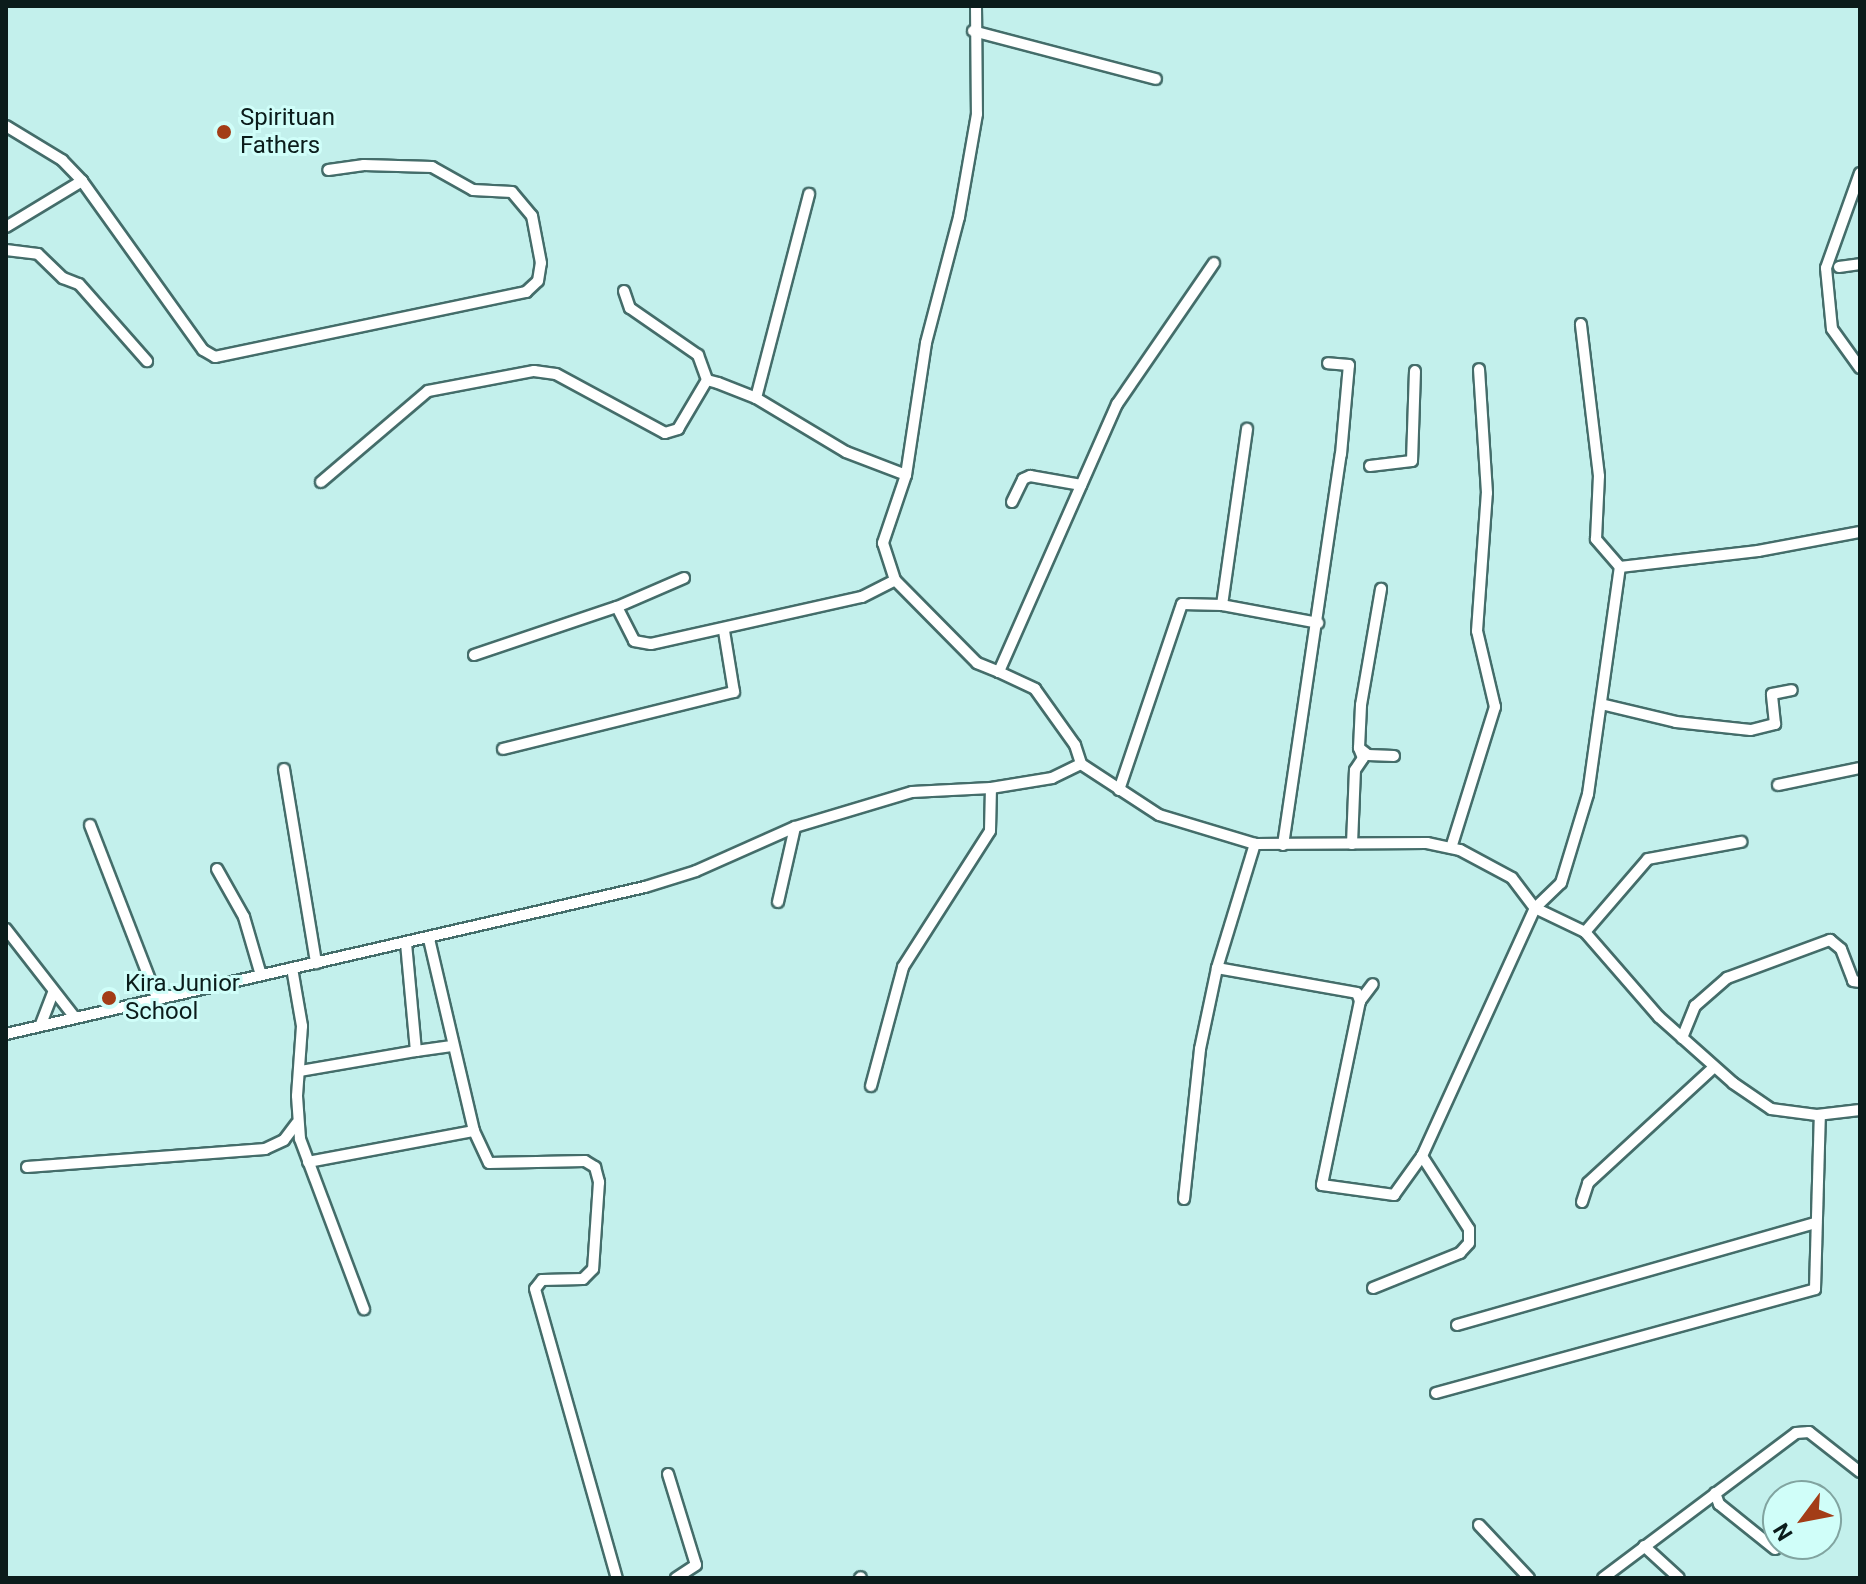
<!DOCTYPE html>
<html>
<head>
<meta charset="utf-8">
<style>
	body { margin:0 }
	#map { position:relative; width:1866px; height:1584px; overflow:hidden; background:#c3f0ec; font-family:Roboto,sans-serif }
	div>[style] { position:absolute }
	.roads { filter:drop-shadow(2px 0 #446d6a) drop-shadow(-2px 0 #446d6a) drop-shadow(0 2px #446d6a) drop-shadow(0 -2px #446d6a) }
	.minor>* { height:10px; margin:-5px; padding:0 5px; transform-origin:5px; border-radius:5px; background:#fff }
	.dots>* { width:22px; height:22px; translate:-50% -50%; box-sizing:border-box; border:4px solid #d0fef9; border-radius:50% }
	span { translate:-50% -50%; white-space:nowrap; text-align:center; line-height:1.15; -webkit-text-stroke:6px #d0fef9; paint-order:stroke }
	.poi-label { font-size:24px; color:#0b1c1b }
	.left { translate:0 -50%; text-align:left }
	.frame { position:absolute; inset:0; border:8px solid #0b1c1b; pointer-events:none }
	.north { position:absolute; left:1762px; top:1480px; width:80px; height:80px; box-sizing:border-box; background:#d0fef9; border:2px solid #81a4a0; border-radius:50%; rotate:238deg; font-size:22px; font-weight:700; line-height:32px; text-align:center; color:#0b1c1b }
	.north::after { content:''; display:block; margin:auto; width:28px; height:36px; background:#a33d17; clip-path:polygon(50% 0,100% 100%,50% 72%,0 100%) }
</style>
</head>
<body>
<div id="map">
	<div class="roads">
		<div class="minor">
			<div style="left:976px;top:6px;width:108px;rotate:89.5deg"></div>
			<div style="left:977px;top:114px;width:105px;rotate:99.9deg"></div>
			<div style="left:959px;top:217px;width:130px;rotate:104.7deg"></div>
			<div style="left:926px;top:343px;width:134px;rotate:98.6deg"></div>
			<div style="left:906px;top:475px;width:72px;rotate:108.7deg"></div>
			<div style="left:883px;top:543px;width:39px;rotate:72deg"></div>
			<div style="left:895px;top:580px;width:117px;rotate:45.3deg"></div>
			<div style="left:977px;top:663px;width:24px;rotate:22deg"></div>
			<div style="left:973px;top:31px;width:189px;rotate:14.7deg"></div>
			<div style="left:6px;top:126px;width:66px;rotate:31.3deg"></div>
			<div style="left:62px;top:160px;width:29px;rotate:46deg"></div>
			<div style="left:82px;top:181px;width:208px;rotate:54.4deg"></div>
			<div style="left:203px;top:350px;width:14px;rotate:30deg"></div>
			<div style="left:215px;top:357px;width:318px;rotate:-11.8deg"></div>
			<div style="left:526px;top:292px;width:16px;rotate:-43deg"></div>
			<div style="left:538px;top:281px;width:18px;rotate:-81deg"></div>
			<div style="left:541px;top:263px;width:48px;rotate:-100.8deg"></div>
			<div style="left:532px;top:216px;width:31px;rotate:-130deg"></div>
			<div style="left:512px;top:192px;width:39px;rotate:-177deg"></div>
			<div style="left:473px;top:190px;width:47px;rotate:-150.7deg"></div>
			<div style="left:432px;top:167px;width:68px;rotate:-178.3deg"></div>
			<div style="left:364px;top:165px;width:36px;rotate:172deg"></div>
			<div style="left:1860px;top:173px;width:101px;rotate:109.7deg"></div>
			<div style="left:1826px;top:268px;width:61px;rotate:84.4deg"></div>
			<div style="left:1832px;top:329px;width:48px;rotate:54.3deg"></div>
			<div style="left:6px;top:227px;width:89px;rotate:-31.2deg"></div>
			<div style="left:6px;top:250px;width:32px;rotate:7deg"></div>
			<div style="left:38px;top:254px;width:35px;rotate:44deg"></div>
			<div style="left:63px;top:278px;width:17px;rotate:21deg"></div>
			<div style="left:79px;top:284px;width:103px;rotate:48.6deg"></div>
			<div style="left:1214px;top:263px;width:171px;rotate:124.5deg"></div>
			<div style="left:1117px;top:404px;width:293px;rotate:113.8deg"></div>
			<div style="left:999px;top:672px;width:40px;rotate:25deg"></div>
			<div style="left:1035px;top:689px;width:69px;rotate:54.5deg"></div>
			<div style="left:1075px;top:745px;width:20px;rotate:72deg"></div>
			<div style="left:1081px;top:764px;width:93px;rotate:33.2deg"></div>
			<div style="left:1159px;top:815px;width:100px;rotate:16.8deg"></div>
			<div style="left:1255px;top:844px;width:172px;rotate:-0.3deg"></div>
			<div style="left:1427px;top:843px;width:34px;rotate:12deg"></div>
			<div style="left:1460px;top:850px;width:59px;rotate:28.3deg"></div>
			<div style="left:1512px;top:878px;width:38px;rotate:53deg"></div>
			<div style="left:1535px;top:908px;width:55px;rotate:25.6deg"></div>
			<div style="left:1585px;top:932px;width:113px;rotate:49deg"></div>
			<div style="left:1659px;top:1017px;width:99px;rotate:41.7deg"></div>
			<div style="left:1733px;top:1083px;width:46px;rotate:34.4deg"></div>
			<div style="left:1771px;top:1109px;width:46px;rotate:7.4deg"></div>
			<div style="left:1817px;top:1115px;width:43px;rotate:-6.6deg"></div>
			<div style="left:1839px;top:267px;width:21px;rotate:-8deg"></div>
			<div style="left:624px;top:291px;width:18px;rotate:71deg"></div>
			<div style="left:630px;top:308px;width:83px;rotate:34.7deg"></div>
			<div style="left:698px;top:355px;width:27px;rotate:70deg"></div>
			<div style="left:756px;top:398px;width:211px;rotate:-75.4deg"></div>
			<div style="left:1370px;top:466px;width:42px;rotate:-6.8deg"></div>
			<div style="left:1412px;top:461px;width:90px;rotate:-88.1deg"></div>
			<div style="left:321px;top:482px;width:140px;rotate:-40.4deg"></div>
			<div style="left:428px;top:391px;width:108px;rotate:-10.7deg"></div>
			<div style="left:534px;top:371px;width:22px;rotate:8deg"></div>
			<div style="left:556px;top:374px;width:124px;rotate:28.4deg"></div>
			<div style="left:665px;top:433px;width:14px;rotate:-17deg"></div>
			<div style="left:678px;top:429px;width:57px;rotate:-59.4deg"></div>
			<div style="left:707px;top:380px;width:11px;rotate:15deg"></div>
			<div style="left:718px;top:383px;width:41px;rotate:21.5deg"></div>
			<div style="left:756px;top:398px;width:105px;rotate:31deg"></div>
			<div style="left:846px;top:452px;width:64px;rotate:21deg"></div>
			<div style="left:1012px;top:502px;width:25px;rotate:-64deg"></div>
			<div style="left:1023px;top:479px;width:8px;rotate:-23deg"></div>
			<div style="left:1030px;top:476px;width:52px;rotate:10deg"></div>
			<div style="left:1620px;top:567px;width:139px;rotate:-6.6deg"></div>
			<div style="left:1758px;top:551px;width:104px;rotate:-10.6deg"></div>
			<div style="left:1222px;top:605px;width:178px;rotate:-81.9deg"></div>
			<div style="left:617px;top:607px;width:73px;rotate:-23.4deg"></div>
			<div style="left:474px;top:655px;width:151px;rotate:-18.6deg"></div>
			<div style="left:617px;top:607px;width:38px;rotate:63deg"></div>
			<div style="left:634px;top:641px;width:17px;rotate:10deg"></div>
			<div style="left:651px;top:644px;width:216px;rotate:-12.6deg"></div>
			<div style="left:862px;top:597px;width:37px;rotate:-27deg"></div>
			<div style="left:1601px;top:704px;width:77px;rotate:13.5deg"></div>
			<div style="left:1676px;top:722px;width:75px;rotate:6.1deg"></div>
			<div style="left:1751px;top:730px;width:25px;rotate:-14deg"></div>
			<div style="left:1775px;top:724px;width:30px;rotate:-96deg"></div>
			<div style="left:1772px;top:694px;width:20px;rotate:-11deg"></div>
			<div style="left:1359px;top:748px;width:43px;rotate:-87.3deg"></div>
			<div style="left:1361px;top:705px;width:118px;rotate:-80.2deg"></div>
			<div style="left:503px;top:749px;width:238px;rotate:-13.9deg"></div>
			<div style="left:734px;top:692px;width:62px;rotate:-99.3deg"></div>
			<div style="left:284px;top:769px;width:197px;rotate:80.6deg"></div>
			<div style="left:1778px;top:785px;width:84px;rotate:-11.7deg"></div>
			<div style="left:1119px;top:790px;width:196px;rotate:-71.3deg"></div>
			<div style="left:1182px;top:604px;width:40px;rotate:1.4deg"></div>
			<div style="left:1222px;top:605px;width:98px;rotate:10.6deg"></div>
			<div style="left:90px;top:825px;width:188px;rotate:68.8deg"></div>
			<div style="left:1352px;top:844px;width:74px;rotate:-87.7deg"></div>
			<div style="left:1355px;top:770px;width:14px;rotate:-56deg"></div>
			<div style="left:1363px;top:758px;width:11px;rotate:-112deg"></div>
			<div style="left:1359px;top:748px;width:11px;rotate:38deg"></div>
			<div style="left:1368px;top:755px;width:26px;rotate:2deg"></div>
			<div style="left:1283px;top:845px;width:395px;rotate:-81.6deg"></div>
			<div style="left:1341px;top:454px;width:89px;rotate:-84.9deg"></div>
			<div style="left:1349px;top:365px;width:21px;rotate:-175deg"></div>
			<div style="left:1451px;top:848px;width:148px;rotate:-72.7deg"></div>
			<div style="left:1495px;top:707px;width:78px;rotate:-103.3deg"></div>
			<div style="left:1477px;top:631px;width:138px;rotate:-85.9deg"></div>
			<div style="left:1487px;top:493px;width:124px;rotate:-93.7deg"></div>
			<div style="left:217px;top:869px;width:55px;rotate:60.6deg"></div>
			<div style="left:244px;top:917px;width:60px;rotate:73.7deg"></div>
			<div style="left:778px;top:902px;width:77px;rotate:-77.2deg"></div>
			<div style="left:6px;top:929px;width:109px;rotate:52.1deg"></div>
			<div style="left:1585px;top:932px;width:96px;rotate:-49.2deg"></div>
			<div style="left:1648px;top:859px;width:95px;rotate:-10.4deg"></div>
			<div style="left:429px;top:939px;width:197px;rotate:76.8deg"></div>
			<div style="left:292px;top:968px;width:59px;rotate:80.2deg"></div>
			<div style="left:302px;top:1026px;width:70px;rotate:94.1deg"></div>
			<div style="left:297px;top:1096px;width:43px;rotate:86deg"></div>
			<div style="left:300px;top:1139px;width:182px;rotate:69.4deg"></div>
			<div style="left:1217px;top:968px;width:142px;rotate:10.1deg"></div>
			<div style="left:1357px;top:993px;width:9px;rotate:69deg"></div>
			<div style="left:1360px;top:1001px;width:188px;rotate:101.7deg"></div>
			<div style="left:1322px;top:1185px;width:73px;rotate:7.9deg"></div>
			<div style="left:1394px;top:1195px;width:48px;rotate:-54.3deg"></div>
			<div style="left:1422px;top:1156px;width:273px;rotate:-65.5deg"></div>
			<div style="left:1535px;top:908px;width:36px;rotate:-44deg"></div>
			<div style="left:1561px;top:883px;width:93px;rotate:-73.1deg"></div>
			<div style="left:1588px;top:794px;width:229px;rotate:-82deg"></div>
			<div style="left:1620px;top:567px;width:37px;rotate:-131deg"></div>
			<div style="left:1596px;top:539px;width:63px;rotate:-87.3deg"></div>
			<div style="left:1599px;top:476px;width:153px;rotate:-96.8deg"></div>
			<div style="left:1360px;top:1001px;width:21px;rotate:-53deg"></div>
			<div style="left:41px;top:1024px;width:33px;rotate:-69deg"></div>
			<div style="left:6px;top:1034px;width:656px;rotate:-12.96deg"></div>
			<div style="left:645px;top:887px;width:53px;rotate:-17.4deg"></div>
			<div style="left:696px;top:871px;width:108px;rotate:-24deg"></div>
			<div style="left:795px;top:827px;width:122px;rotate:-16.7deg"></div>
			<div style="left:912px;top:792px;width:79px;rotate:-2.9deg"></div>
			<div style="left:991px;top:788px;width:62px;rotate:-9.3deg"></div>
			<div style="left:1052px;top:778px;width:32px;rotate:-26deg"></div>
			<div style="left:1682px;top:1038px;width:35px;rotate:-68deg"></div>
			<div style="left:1695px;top:1006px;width:43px;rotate:-41.2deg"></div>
			<div style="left:1727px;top:978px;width:110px;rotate:-20.3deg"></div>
			<div style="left:1830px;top:940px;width:14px;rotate:39deg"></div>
			<div style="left:1841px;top:949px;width:34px;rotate:69deg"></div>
			<div style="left:1853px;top:981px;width:7px;rotate:8deg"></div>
			<div style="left:416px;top:1051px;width:36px;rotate:-8deg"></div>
			<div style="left:300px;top:1071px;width:118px;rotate:-9.8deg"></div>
			<div style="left:416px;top:1051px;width:107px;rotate:-95.3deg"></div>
			<div style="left:871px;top:1086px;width:123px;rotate:-74.9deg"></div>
			<div style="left:903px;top:967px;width:161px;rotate:-57.4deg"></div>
			<div style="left:990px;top:831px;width:43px;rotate:-88.7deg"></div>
			<div style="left:308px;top:1162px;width:169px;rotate:-10.6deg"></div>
			<div style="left:474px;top:1131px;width:35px;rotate:65deg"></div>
			<div style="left:489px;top:1163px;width:96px;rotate:-1.2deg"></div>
			<div style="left:585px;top:1161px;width:12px;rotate:31deg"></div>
			<div style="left:595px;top:1167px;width:16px;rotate:75deg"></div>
			<div style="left:599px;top:1182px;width:87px;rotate:93.9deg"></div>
			<div style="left:593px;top:1269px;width:14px;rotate:135deg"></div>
			<div style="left:583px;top:1279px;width:41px;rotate:178.6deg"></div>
			<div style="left:542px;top:1280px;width:11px;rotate:128deg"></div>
			<div style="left:535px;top:1289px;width:300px;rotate:74.2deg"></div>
			<div style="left:27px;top:1167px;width:239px;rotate:-4.3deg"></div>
			<div style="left:265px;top:1149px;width:21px;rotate:-25deg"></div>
			<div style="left:284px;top:1140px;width:21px;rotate:-53deg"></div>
			<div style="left:1184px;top:1199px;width:151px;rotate:-83.9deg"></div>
			<div style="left:1200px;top:1049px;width:83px;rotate:-78.1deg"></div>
			<div style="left:1217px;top:968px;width:130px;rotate:-73deg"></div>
			<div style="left:1582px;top:1202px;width:20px;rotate:-72deg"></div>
			<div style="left:1588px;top:1183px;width:171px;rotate:-42.6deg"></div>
			<div style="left:1373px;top:1288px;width:94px;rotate:-21.9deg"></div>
			<div style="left:1460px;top:1253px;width:13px;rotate:-48deg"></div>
			<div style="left:1469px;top:1243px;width:14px;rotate:-90deg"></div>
			<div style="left:1469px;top:1229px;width:87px;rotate:-122.8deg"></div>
			<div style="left:1457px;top:1325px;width:371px;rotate:-15.9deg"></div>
			<div style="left:1436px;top:1393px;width:393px;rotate:-15.3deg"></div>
			<div style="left:1815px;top:1289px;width:174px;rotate:-88.4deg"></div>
			<div style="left:668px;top:1474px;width:95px;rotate:72.9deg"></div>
			<div style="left:696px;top:1565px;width:24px;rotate:147deg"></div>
			<div style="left:1715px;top:1493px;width:12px;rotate:70deg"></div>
			<div style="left:1719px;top:1504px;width:72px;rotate:38.8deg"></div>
			<div style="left:1479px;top:1525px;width:73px;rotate:46.7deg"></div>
			<div style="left:1644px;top:1546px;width:47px;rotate:42.4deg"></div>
			<div style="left:860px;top:1578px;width:1px;rotate:-45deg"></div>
			<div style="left:1603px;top:1578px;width:241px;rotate:-36.9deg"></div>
			<div style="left:1796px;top:1433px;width:13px;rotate:-4deg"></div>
			<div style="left:1809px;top:1432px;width:65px;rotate:38.1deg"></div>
		</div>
	</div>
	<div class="dots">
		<div style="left:224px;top:132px;background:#a33d17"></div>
		<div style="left:109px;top:998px;background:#a33d17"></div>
	</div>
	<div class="poi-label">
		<span class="left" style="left:240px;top:132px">Spirituan<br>Fathers</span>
		<span class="left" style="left:125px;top:998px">Kira Junior<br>School</span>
	</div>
	<div class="frame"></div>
	<div class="north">N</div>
</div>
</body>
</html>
